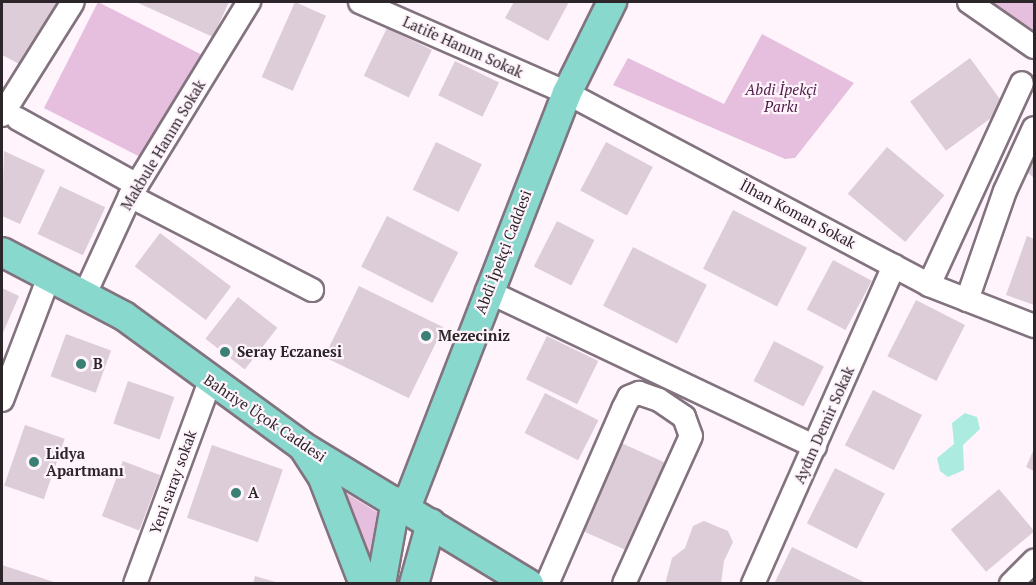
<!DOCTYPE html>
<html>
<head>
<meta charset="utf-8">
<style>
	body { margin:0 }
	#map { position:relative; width:1036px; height:585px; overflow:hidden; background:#fff4fc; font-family:"PT Serif",serif }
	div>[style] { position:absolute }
	.green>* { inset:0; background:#e5bfdd; transform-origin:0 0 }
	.water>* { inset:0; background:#acece0 }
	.building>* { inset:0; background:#ddcdd9; transform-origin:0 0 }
	.roads { filter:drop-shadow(2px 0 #82737f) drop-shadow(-2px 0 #82737f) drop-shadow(0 2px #82737f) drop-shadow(0 -2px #82737f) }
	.minor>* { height:22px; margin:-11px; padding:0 11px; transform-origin:11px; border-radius:11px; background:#fff }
	.major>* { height:28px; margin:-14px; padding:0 14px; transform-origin:14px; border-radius:14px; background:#88d8cd }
	.dots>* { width:16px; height:16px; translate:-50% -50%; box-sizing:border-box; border:3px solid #fff4fc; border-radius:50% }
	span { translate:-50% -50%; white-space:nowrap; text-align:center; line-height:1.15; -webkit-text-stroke:4.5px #fff4fc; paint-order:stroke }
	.street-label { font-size:15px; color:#2c252a }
	.park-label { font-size:15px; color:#4e1b47; font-style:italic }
	.poi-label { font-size:15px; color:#2c252a; font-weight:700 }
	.left { translate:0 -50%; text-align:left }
	.frame { position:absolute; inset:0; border:3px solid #2c252a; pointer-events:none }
</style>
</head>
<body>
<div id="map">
	<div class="green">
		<div style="left:98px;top:2px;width:123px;height:119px;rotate:27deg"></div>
		<div style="clip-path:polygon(991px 2px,1034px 2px,1034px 30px)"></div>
		<div style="clip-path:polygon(762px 34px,854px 83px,795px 158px,785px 159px,613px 85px,628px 58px,724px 104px)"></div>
		<div style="clip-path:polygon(333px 485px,380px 514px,370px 583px)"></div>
	</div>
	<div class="water">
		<div style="clip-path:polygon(965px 413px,977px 417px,980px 429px,963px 445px,964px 470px,948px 477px,940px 471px,937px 458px,954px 444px,952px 423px)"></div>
	</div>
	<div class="building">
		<div style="clip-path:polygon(2px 2px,59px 2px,25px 67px,2px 55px)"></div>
		<div style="clip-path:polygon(136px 2px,229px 2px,213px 37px)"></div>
		<div style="left:295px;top:2px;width:34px;height:82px;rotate:24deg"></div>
		<div style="clip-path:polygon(514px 2px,569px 2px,548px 41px,505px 18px)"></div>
		<div style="left:387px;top:28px;width:50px;height:53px;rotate:26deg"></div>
		<div style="left:970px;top:58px;width:61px;height:74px;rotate:54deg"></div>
		<div style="left:455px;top:61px;width:49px;height:38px;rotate:26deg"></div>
		<div style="left:436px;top:142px;width:51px;height:53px;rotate:26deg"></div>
		<div style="left:606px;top:142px;width:53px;height:55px;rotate:28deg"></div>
		<div style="left:887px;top:147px;width:75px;height:61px;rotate:40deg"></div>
		<div style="clip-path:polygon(4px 151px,45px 170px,20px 224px,2px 216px)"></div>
		<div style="clip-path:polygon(1034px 162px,1034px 178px,1027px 172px)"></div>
		<div style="left:60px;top:186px;width:50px;height:53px;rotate:25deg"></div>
		<div style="left:733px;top:210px;width:83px;height:66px;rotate:27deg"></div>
		<div style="left:387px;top:216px;width:80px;height:57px;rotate:27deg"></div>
		<div style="left:557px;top:221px;width:42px;height:51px;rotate:27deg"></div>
		<div style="left:160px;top:233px;width:89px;height:42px;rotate:37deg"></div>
		<div style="clip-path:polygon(1027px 236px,1034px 239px,1034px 305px,1006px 295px)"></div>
		<div style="left:633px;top:247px;width:83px;height:66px;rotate:27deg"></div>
		<div style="left:833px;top:260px;width:44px;height:56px;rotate:28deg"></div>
		<div style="left:359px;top:286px;width:94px;height:79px;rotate:26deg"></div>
		<div style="clip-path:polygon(2px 288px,19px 296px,2px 335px)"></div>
		<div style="left:238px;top:297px;width:50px;height:53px;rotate:38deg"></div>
		<div style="left:916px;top:300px;width:55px;height:63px;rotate:27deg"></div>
		<div style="left:66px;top:334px;width:48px;height:45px;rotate:20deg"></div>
		<div style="left:547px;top:336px;width:57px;height:48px;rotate:26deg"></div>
		<div style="left:774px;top:341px;width:56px;height:45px;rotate:27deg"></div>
		<div style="left:128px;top:381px;width:49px;height:45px;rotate:19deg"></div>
		<div style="left:873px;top:390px;width:55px;height:62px;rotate:27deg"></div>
		<div style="left:545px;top:393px;width:60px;height:45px;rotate:27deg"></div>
		<div style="left:25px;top:425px;width:42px;height:64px;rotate:19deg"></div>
		<div style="left:619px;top:442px;width:52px;height:96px;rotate:24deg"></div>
		<div style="left:212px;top:445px;width:75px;height:77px;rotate:19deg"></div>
		<div style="clip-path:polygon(1034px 449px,1034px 471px,1026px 467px)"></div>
		<div style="left:123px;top:461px;width:40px;height:59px;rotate:21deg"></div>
		<div style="left:835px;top:468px;width:56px;height:62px;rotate:27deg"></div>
		<div style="left:999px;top:489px;width:55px;height:63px;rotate:50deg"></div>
		<div style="clip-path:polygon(704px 521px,728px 531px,733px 542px,724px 561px,721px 584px,665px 584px,672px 558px,685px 548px,693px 526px)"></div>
		<div style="clip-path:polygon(792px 547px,868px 584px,774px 584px)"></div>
		<div style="clip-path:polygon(2px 565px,57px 583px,57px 584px,2px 584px)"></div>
		<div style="clip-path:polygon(255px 576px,279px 583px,279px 584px,253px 584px)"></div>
	</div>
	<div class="roads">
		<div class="minor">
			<div style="left:360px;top:2px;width:226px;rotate:23.7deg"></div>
			<div style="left:567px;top:93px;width:410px;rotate:27.9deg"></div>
			<div style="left:929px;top:285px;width:113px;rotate:21.3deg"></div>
			<div style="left:969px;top:2px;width:79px;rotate:34.7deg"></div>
			<div style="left:2px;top:115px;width:133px;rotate:-57.9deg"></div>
			<div style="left:18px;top:119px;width:136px;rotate:29deg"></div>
			<div style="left:130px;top:196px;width:205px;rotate:27.3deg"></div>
			<div style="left:929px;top:285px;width:222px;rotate:-65.3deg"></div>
			<div style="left:487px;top:291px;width:363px;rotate:25.4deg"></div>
			<div style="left:85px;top:294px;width:108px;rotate:-65.3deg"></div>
			<div style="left:130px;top:196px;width:228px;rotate:-58.5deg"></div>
			<div style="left:967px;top:300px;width:115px;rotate:-70.8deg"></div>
			<div style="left:1005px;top:191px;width:69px;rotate:-65.3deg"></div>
			<div style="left:2px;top:400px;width:132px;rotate:-69.1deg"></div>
			<div style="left:135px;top:584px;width:216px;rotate:-69.7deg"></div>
			<div style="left:547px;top:584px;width:191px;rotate:-66.5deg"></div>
			<div style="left:623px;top:409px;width:13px;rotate:-63deg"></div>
			<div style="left:629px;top:397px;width:11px;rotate:-22deg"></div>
			<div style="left:639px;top:393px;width:21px;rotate:19deg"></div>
			<div style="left:659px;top:400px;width:30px;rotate:34deg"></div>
			<div style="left:684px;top:417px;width:20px;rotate:70deg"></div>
			<div style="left:691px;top:436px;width:162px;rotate:114.4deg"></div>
			<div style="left:753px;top:584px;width:348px;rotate:-66.1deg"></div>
			<div style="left:1011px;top:584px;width:33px;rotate:-45deg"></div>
		</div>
		<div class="major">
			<div style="left:2px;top:252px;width:138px;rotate:27.7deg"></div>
			<div style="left:124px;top:316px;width:220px;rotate:36.1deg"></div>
			<div style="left:302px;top:446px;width:266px;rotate:31.3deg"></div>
			<div style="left:305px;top:450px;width:33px;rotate:57deg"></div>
			<div style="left:323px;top:478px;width:114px;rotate:68.9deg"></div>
			<div style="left:406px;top:508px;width:445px;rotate:-68.8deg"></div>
			<div style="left:567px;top:93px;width:102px;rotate:-63.7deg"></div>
			<div style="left:381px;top:584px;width:84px;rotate:-79.8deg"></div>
			<div style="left:414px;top:584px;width:63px;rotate:-74.4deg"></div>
		</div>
	</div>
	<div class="dots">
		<div style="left:426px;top:336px;background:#3b8075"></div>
		<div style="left:225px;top:352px;background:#3b8075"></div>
		<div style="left:81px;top:364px;background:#3b8075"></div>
		<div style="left:34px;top:462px;background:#3b8075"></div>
		<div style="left:236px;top:493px;background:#3b8075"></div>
	</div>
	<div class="street-label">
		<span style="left:463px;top:47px;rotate:24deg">Latife Hanım Sokak</span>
		<span style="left:163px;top:145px;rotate:-59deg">Makbule Hanım Sokak</span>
		<span style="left:798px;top:214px;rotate:28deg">İlhan Koman Sokak</span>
		<span style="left:503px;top:252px;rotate:-69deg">Abdi İpekçi Caddesi</span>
		<span style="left:265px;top:418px;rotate:34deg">Bahriye Üçok Caddesi</span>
		<span style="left:824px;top:425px;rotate:-66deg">Aydın Demir Sokak</span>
		<span style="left:173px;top:482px;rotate:-70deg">Yeni saray sokak</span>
	</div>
	<div class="park-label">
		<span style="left:781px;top:98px">Abdi İpekçi<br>Parkı</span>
	</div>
	<div class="poi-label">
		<span class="left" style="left:438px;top:336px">Mezeciniz</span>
		<span class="left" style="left:237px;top:352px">Seray Eczanesi</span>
		<span class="left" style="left:93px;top:364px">B</span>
		<span class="left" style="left:46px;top:462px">Lidya<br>Apartmanı</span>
		<span class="left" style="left:248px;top:493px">A</span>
	</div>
	<div class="frame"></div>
</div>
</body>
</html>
